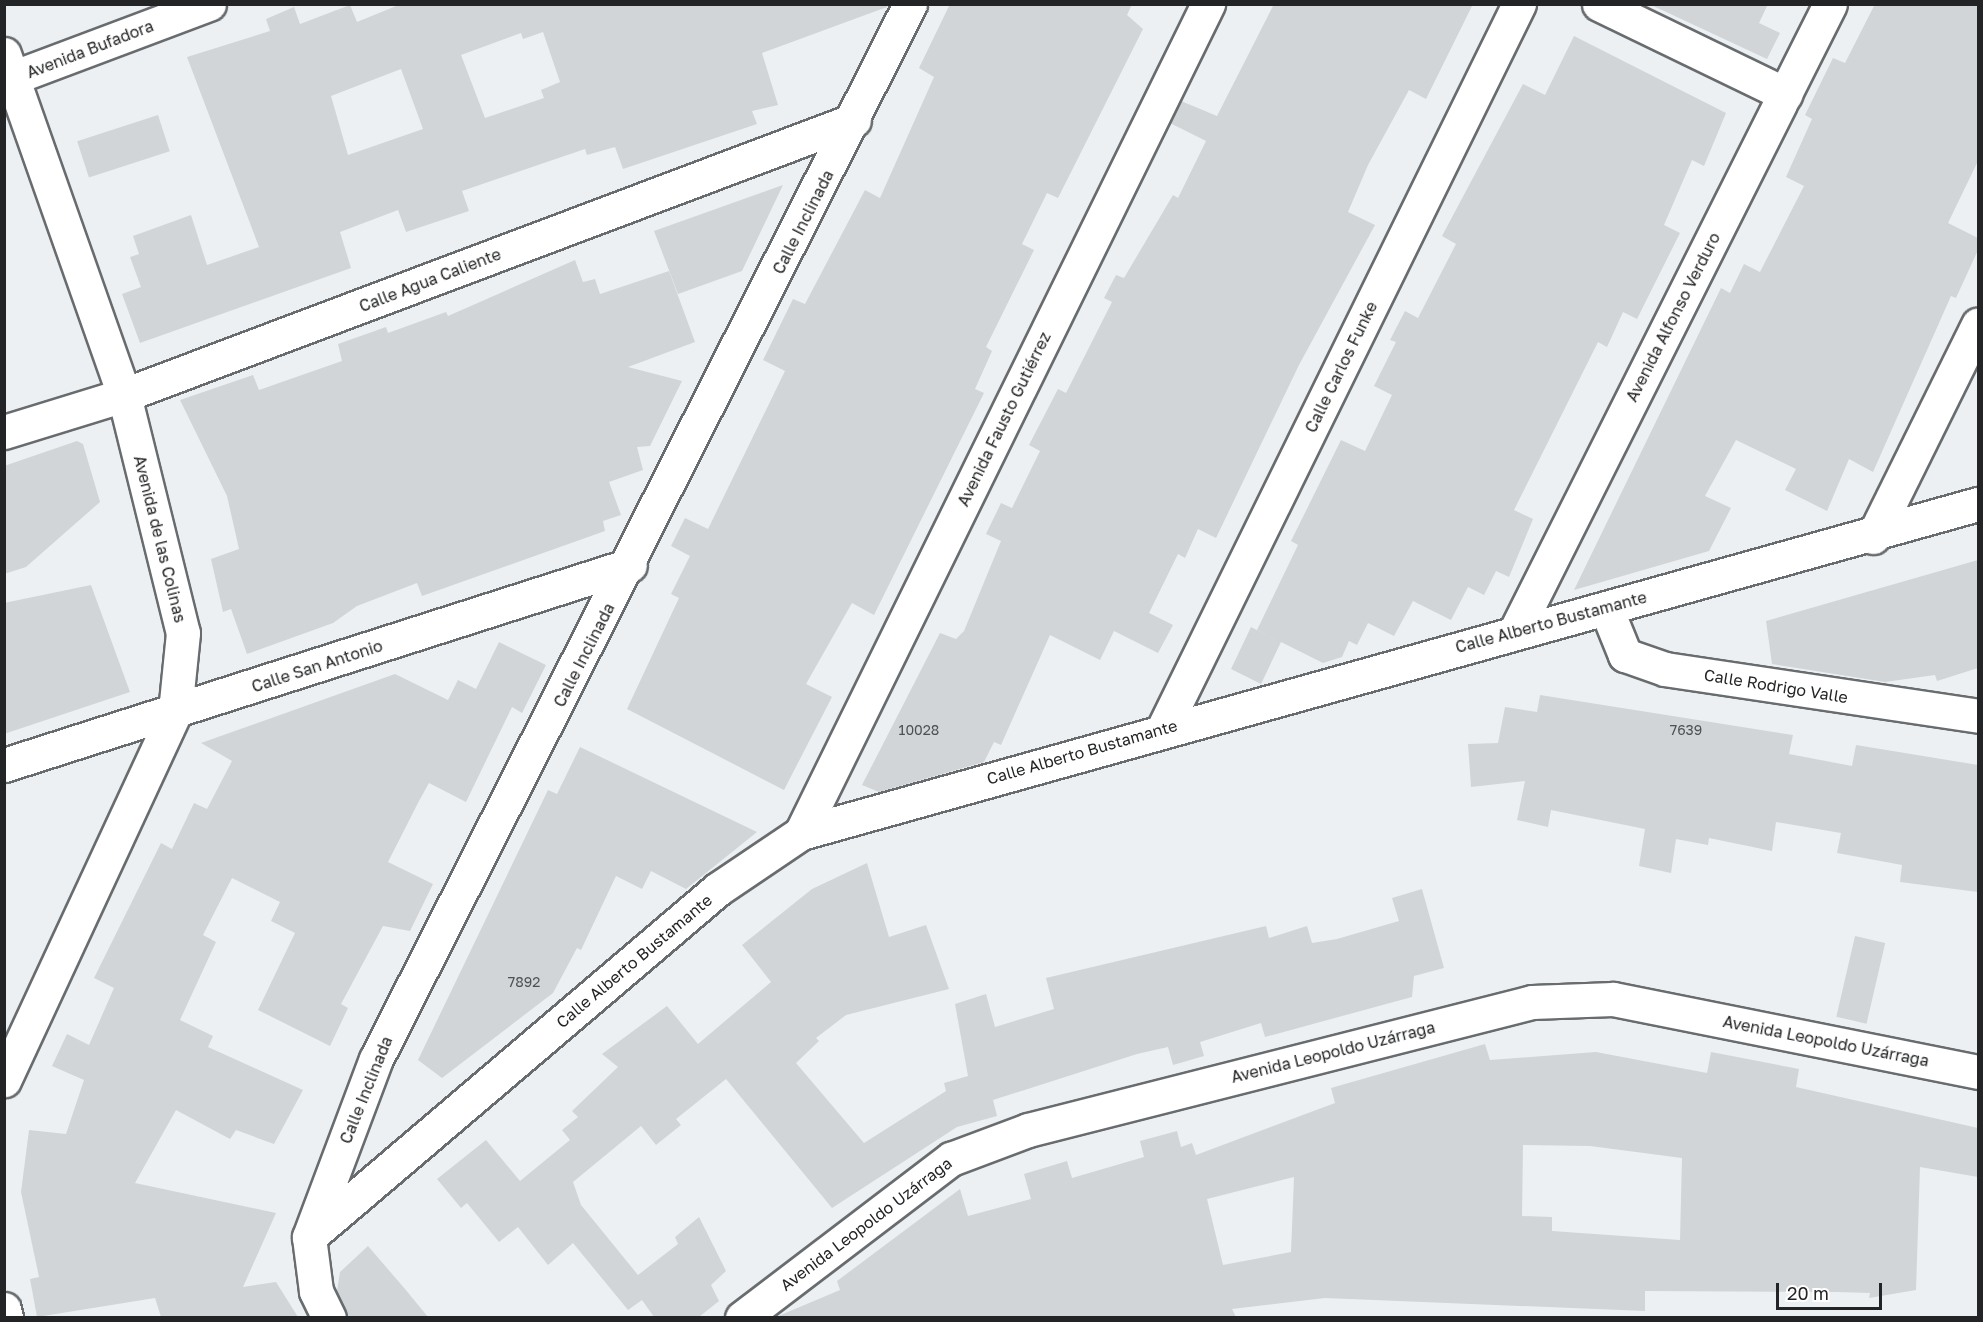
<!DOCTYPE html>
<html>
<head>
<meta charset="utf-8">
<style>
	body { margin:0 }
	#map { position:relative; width:1983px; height:1322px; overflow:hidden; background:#ecf0f2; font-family:"Golos Text",sans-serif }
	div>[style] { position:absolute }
	.building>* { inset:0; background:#d1d5d7; transform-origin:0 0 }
	.roads { filter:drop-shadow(2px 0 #686c6e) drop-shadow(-2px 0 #686c6e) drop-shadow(0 2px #686c6e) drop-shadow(0 -2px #686c6e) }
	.minor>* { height:33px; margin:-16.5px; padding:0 16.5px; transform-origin:16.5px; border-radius:16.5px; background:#fff }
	span { translate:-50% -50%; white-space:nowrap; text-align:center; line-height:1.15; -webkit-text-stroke:4.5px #fff; paint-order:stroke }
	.number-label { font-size:14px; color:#4e5052 }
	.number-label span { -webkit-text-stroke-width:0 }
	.street-label { font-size:16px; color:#232425 }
	.frame { position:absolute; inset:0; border:6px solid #232425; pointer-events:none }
	.scale { position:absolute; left:1776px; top:1283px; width:106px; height:27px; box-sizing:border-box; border:3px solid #232425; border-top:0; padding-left:8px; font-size:18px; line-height:21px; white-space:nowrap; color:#232425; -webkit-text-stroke:4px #fff; paint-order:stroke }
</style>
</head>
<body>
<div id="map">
	<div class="building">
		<div style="clip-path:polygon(evenodd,401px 4px,887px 4px,887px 7px,762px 53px,778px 105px,752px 111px,757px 124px,623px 169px,615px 147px,587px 155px,585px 149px,462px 191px,469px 211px,406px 232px,398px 210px,340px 232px,351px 268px,140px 343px,122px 294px,141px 287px,130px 257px,139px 254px,133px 236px,191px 215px,207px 265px,259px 247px,187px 57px,270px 31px,266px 19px,294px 7px,300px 24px,350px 5px,357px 22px,401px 4px,543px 32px,560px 82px,541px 90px,544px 98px,485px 118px,461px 55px,521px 33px,523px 39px,543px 32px,401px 4px,401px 69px,423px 129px,348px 155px,331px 96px,401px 69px)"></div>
		<div style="clip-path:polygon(950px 4px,1132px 4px,1127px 15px,1143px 29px,1058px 198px,1047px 193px,1022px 244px,1034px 250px,986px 347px,992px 351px,975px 389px,984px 393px,874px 615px,852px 603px,806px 684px,832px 697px,784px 790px,627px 709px,679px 598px,671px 594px,690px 556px,671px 546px,685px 518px,708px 529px,785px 371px,763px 360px,793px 299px,805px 304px,865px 190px,880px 198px,934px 77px,919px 68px)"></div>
		<div style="clip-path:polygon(1274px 4px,1473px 4px,1426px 99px,1409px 90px,1368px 165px,1348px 212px,1375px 225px,1299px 365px,1216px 538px,1198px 529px,1185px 558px,1178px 554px,1149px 613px,1173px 625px,1158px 653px,1114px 631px,1100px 660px,1050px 635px,1001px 745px,994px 742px,984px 762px,879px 792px,862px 785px,940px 633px,956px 639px,964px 631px,1001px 541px,986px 534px,1001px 503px,1012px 508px,1040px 451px,1029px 445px,1058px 389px,1066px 393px,1112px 302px,1104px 298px,1116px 275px,1124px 278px,1173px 195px,1178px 198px,1206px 141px,1170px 123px,1181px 101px,1217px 116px)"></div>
		<div style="clip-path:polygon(1649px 4px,1768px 4px,1759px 23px,1780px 33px,1767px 59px)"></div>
		<div style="clip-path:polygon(1875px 4px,1978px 4px,1978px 161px,1948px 223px,1978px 238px,1978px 250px,1956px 298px,1951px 296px,1873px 472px,1849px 459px,1827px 511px,1785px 490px,1796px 469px,1736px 440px,1705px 496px,1731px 508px,1709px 551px,1574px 590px,1721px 288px,1730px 293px,1744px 264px,1760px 272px,1804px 186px,1786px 177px,1812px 119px,1805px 115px,1833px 58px,1845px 63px)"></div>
		<div style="clip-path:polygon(1574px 36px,1726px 113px,1704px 166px,1692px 160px,1664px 225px,1680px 233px,1637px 319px,1623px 312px,1607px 347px,1598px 342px,1514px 510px,1533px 519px,1509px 577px,1496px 571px,1484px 595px,1468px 587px,1451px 620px,1413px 601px,1394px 636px,1368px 623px,1357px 645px,1349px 641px,1342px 657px,1323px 663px,1281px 642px,1261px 684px,1231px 669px,1251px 627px,1276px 640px,1257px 630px,1298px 545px,1291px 541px,1341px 440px,1365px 451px,1392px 395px,1374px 386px,1396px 342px,1390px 340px,1405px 311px,1418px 318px,1456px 244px,1442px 236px,1523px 84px,1545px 95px)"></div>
		<div style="left:158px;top:115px;width:38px;height:85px;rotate:72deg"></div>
		<div style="clip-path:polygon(783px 185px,742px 271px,678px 294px,654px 231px)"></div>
		<div style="clip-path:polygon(575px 260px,583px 282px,595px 279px,600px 294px,669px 271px,695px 342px,628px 367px,682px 381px,650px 446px,637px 447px,643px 470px,609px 482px,621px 515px,603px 521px,605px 531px,422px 596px,417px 583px,357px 606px,333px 623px,247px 654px,231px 609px,223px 612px,211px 559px,239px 549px,227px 496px,180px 400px,253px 375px,259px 390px,342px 361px,338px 344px,386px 327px,388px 333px,446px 312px,448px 316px)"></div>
		<div style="clip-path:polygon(77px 441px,83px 444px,100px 502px,26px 567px,4px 574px,4px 466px)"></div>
		<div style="clip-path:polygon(1978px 560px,1978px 668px,1937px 681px,1935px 675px,1885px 682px,1772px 664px,1766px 621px)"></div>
		<div style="clip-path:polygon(91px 585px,130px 692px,4px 734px,4px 603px)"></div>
		<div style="clip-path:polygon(499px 642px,546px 665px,522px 713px,512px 707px,466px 802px,429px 783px,419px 801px,388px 862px,433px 884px,410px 931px,383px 926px,341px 1004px,348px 1008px,330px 1046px,258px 1010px,295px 933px,271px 921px,280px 902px,232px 878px,203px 935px,216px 942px,180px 1020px,213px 1036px,208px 1047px,303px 1090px,274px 1144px,236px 1130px,230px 1139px,176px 1110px,135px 1183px,276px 1213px,243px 1287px,276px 1282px,298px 1317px,161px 1317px,155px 1298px,37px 1317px,30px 1279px,39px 1277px,21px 1192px,29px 1130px,66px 1134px,84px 1080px,52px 1066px,67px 1034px,89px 1045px,114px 988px,94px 978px,161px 843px,172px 849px,194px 803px,207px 809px,232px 761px,201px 743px,395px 674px,448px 700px,458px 680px,476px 689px)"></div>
		<div style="clip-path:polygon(1540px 695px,1793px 735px,1789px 754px,1852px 766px,1856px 745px,1978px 765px,1978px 892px,1900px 882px,1902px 865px,1837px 853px,1841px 833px,1776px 822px,1772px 851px,1709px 838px,1708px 845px,1676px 839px,1671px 873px,1639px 866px,1645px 829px,1551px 810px,1548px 827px,1517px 820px,1525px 781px,1471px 787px,1468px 744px,1498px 743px,1505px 707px,1537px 712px)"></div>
		<div style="clip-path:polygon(580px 747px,757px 832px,686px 889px,651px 871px,642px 889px,616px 876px,581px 950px,577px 948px,553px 993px,442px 1078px,418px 1060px,548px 790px,557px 794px)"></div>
		<div style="clip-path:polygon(867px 863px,889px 937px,926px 925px,949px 989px,846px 1015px,816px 1038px,819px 1041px,796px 1063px,864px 1143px,946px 1091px,944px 1083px,968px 1076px,955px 1004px,986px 994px,995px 1027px,1054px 1009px,1046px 978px,1266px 926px,1269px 938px,1307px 926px,1312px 943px,1337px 939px,1399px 921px,1392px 898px,1422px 889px,1444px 968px,1414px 976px,1412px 997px,1265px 1037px,1261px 1023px,1200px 1042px,1204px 1056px,1173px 1065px,1168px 1047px,1137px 1054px,993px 1100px,997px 1116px,957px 1127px,832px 1208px,726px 1079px,676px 1119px,681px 1125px,656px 1145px,641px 1126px,573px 1182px,581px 1205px,638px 1275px,678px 1244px,675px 1237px,699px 1217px,726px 1271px,711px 1285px,719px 1301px,699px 1317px,654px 1317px,642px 1300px,628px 1310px,573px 1243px,548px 1265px,518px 1227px,499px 1242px,467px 1203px,461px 1208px,437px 1179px,486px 1140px,520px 1181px,570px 1140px,562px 1130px,578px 1117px,572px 1111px,618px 1067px,602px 1054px,667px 1006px,698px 1044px,771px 982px,742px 945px,812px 889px)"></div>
		<div style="left:1855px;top:936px;width:31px;height:83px;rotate:13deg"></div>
		<div style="clip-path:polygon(evenodd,1485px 1044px,1490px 1060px,1596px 1052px,1707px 1073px,1711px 1052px,1799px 1069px,1796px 1087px,1978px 1128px,1978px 1177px,1920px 1167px,1916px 1290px,1869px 1298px,1870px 1293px,1837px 1292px,1645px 1291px,1645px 1311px,1325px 1298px,1232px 1309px,1236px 1317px,776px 1317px,840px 1290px,837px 1281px,960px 1189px,968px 1216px,1031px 1199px,1024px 1174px,1067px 1161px,1072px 1178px,1144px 1157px,1140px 1141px,1177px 1131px,1181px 1147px,1192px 1143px,1196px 1155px,1335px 1103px,1331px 1088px,1485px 1044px,1523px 1145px,1590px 1146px,1682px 1158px,1680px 1240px,1552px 1231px,1552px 1217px,1522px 1216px,1523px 1145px,1485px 1044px,1294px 1177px,1291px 1252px,1223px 1265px,1207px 1199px,1294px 1177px)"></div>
		<div style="clip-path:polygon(368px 1246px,405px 1289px,428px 1317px,347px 1317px,337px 1291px,340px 1272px)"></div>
	</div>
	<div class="roads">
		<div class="minor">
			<div style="left:1599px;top:4px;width:207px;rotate:25.8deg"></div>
			<div style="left:4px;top:54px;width:361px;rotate:70.6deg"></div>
			<div style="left:124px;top:395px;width:245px;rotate:76.1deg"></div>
			<div style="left:183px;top:633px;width:79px;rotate:95.8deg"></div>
			<div style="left:175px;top:712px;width:406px;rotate:114.9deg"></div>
			<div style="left:4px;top:81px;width:219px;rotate:-20.6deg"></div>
			<div style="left:4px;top:432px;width:126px;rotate:-17.1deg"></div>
			<div style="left:124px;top:395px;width:780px;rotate:-20.64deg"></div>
			<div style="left:1873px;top:537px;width:237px;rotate:-63.7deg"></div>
			<div style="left:1606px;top:608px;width:51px;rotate:68deg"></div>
			<div style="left:1625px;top:655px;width:42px;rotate:19.3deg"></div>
			<div style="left:1665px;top:669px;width:317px;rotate:8.5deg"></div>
			<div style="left:1516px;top:630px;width:700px;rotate:-63.36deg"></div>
			<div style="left:1163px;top:729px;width:808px;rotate:-63.85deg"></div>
			<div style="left:4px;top:765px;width:657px;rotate:-17.72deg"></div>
			<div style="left:801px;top:833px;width:924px;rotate:-63.85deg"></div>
			<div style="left:309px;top:1237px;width:537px;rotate:-40.39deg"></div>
			<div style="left:718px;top:889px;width:100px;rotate:-34deg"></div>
			<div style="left:801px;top:833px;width:1222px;rotate:-15.62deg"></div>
			<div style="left:4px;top:1309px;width:9px;rotate:77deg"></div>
			<div style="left:329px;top:1318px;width:30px;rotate:-116deg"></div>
			<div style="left:316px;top:1291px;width:54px;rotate:-97.4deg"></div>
			<div style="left:309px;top:1237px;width:190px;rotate:-69.4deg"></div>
			<div style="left:376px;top:1059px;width:1182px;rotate:-63.15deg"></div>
			<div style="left:742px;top:1318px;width:263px;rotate:-37.3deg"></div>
			<div style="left:951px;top:1159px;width:82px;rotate:-20.6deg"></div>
			<div style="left:1028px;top:1130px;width:520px;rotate:-14.25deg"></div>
			<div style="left:1532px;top:1002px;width:81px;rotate:-2.1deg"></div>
			<div style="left:1613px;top:999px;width:372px;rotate:11.3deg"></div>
		</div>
	</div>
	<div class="number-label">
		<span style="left:919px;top:730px">10028</span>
		<span style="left:1686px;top:730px">7639</span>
		<span style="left:524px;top:982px">7892</span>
	</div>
	<div class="street-label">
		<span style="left:90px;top:49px;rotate:-21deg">Avenida Bufadora</span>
		<span style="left:803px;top:222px;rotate:-63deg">Calle Inclinada</span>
		<span style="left:430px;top:280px;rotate:-21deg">Calle Agua Caliente</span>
		<span style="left:1673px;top:317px;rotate:-63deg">Avenida Alfonso Verduro</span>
		<span style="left:1341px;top:367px;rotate:-64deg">Calle Carlos Funke</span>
		<span style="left:1004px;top:419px;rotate:-64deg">Avenida Fausto Gutiérrez</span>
		<span style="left:160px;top:539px;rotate:76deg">Avenida de las Colinas</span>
		<span style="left:1551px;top:622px;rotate:-15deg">Calle Alberto Bustamante</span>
		<span style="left:584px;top:655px;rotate:-63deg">Calle Inclinada</span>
		<span style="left:317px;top:666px;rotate:-18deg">Calle San Antonio</span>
		<span style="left:1776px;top:686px;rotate:9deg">Calle Rodrigo Valle</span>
		<span style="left:1082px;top:752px;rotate:-16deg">Calle Alberto Bustamante</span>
		<span style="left:634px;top:961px;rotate:-40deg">Calle Alberto Bustamante</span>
		<span style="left:1826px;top:1041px;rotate:11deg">Avenida Leopoldo Uzárraga</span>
		<span style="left:1333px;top:1052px;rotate:-14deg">Avenida Leopoldo Uzárraga</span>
		<span style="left:366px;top:1090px;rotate:-68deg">Calle Inclinada</span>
		<span style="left:866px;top:1224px;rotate:-37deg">Avenida Leopoldo Uzárraga</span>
	</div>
	<div class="frame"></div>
	<div class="scale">20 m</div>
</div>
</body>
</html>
